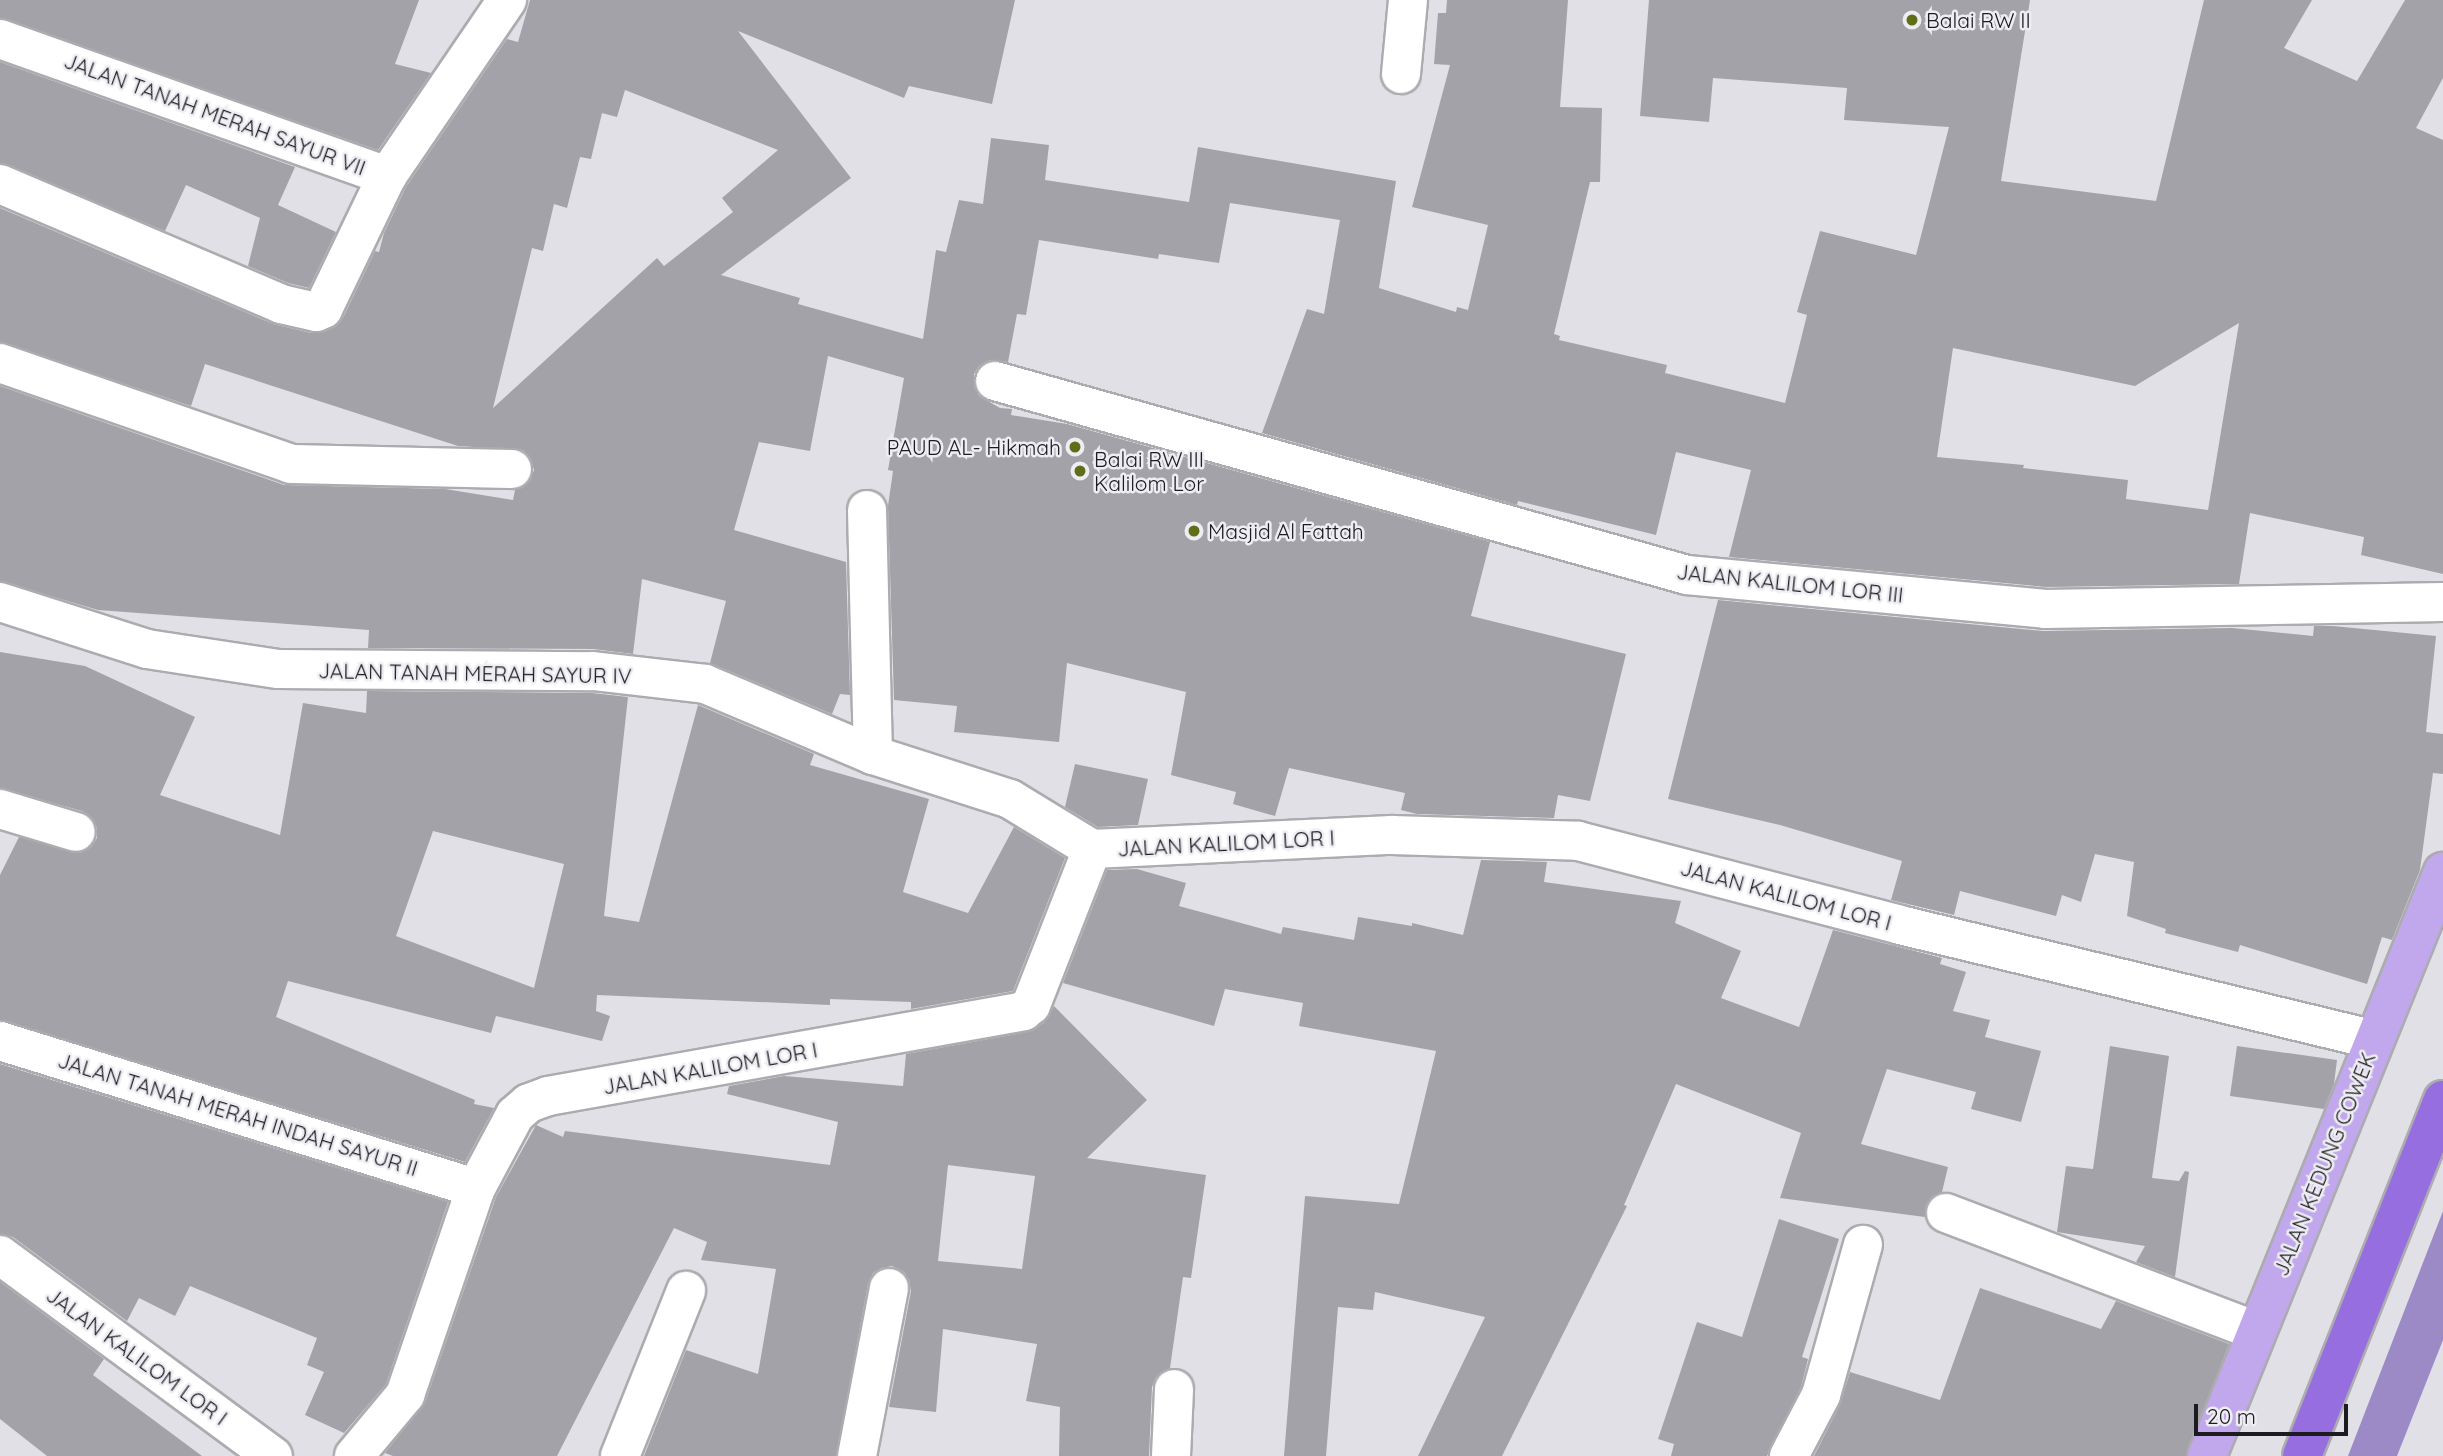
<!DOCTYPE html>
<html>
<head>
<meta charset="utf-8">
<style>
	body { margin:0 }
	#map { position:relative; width:2443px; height:1456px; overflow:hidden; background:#e1e0e6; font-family:Quicksand,sans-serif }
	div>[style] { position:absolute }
	.water>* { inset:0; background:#9c8ac7 }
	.building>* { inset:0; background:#a3a2a8 }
	.roads { filter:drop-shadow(2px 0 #acabb0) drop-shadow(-2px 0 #acabb0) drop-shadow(0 2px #acabb0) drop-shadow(0 -2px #acabb0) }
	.minor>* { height:38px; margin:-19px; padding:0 19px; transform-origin:19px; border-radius:19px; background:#fff }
	.major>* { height:38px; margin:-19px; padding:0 19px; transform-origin:19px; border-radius:19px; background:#c1a8ec }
	.highway>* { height:38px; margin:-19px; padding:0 19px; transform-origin:19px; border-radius:19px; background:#976ee0 }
	.dots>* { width:19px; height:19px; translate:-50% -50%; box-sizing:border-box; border:4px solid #eeedf3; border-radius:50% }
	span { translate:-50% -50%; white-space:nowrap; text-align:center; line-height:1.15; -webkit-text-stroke:5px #eeedf3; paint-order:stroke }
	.poi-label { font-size:21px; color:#1c1b1d }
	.left { translate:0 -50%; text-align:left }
	.right { translate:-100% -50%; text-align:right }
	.street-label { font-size:21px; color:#1c1b1d }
	.scale { position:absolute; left:2194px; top:1404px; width:154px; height:32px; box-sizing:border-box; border:4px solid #1c1b1d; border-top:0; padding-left:9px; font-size:21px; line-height:24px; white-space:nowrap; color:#1c1b1d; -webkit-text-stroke:5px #eeedf3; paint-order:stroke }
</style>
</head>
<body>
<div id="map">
	<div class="water">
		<div style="clip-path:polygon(2443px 1211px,2443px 1340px,2397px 1456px,2348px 1456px)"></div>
	</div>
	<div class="building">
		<div style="clip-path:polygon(0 0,419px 0,395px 64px,431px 73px,378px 150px,0 18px)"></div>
		<div style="clip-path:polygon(evenodd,530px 0,1015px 0,992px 104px,909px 86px,904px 98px,738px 31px,851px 178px,721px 275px,800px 298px,798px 304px,923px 339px,936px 250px,946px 252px,959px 200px,983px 204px,991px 138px,1049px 145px,1045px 180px,1189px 202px,1198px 147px,1396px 181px,1379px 288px,1456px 312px,1457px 307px,1468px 310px,1488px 225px,1412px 207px,1450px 65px,1434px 64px,1438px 13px,1446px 13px,1447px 0,1568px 0,1560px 107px,1602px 108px,1600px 182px,1590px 182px,1554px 334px,1560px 336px,1559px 340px,1667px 365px,1665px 373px,1785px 403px,1807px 315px,1797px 312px,1820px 231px,1916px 255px,1949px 127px,1844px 120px,1847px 88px,1713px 78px,1709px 122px,1640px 116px,1649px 0,2030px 0,2001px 181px,2156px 201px,2204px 0,2312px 0,2284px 48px,2357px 81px,2405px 0,2443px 0,2443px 78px,2416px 128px,2443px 140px,2443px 574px,2361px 555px,2364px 537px,2250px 513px,2239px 584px,2046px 587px,1729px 557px,1751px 470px,1676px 452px,1656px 535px,1518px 501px,1517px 505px,1262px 433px,1307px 309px,1324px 314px,1340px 220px,1230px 203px,1219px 263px,1159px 254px,1158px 259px,1039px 240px,1026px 315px,1017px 314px,1008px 362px,990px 360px,979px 366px,974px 374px,974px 386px,979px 396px,1000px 408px,1012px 409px,1011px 415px,1067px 424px,1490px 542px,1471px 616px,1626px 654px,1590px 801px,1558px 795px,1554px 818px,1417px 814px,1401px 810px,1405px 793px,1289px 768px,1275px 816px,1233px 804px,1236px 792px,1171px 775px,1186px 692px,1067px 663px,1059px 742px,954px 732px,957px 706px,894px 700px,888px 506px,893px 471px,888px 470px,904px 378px,828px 356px,810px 451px,759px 442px,734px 530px,846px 562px,850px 695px,840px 694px,832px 714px,710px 663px,726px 601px,642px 579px,633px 654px,593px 649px,368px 648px,369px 630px,98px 610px,0 581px,0 386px,284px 485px,445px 489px,513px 500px,515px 490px,530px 481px,534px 470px,531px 459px,523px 450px,458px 446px,205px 364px,191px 406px,0 342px,0 208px,273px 324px,311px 333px,325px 332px,343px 318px,375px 251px,379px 252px,384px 233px,406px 187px,507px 39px,518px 42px,530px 0,625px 90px,778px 150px,722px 198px,733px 212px,664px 266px,657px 258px,493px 408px,532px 248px,543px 251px,554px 204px,567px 208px,580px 157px,591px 159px,602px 113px,617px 117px,625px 90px,530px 0,2239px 323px,2208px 510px,2126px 499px,2128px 480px,2023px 468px,2024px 465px,1937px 457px,1953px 348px,2135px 386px,2239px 323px)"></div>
		<div style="clip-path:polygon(0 62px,295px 167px,278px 205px,336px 232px,309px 288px,288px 283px,248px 266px,260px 218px,186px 185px,165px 231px,0 163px)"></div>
		<div style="clip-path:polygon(1718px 600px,2043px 631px,2232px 628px,2313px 636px,2314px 626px,2333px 626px,2436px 636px,2426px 732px,2443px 734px,2443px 774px,2433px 773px,2420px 870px,2392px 940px,2382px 937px,2367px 984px,2240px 945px,2238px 952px,2165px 933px,2166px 929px,2127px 916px,2134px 862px,2095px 854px,2081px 902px,2062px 895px,2056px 916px,1960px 891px,1954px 915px,1891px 900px,1902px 861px,1780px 825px,1668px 799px)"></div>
		<div style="clip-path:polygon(evenodd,0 652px,85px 666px,195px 717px,160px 795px,280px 835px,303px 703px,366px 713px,367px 691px,592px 693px,628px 697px,604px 916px,639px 922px,698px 705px,814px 754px,810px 765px,929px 799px,903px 892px,968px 913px,1014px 827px,1065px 858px,1013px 991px,911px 1009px,911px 1002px,830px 999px,830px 1005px,597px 995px,596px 1011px,610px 1016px,602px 1041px,496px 1016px,491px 1033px,288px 981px,276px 1017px,475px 1100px,474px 1104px,494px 1108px,465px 1162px,0 1020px,0 875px,19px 837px,80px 853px,91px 847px,97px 838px,97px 828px,92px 818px,82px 811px,0 788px,0 652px,433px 831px,564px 864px,534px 988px,396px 936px,433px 831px)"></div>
		<div style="clip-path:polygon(1075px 764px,1148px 779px,1138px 825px,1098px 827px,1065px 807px)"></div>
		<div style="clip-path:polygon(1481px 860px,1547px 862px,1544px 882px,1681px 901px,1675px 923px,1741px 951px,1721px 998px,1799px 1027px,1833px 930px,1942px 958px,1940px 964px,1966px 972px,1953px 1011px,1990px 1020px,1985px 1037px,2041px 1051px,2021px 1122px,1971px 1109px,1976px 1092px,1887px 1069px,1861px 1144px,1948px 1167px,1942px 1192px,1932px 1197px,1926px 1205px,1925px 1217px,1780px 1198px,1801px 1133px,1676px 1084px,1624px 1205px,1627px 1206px,1502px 1456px,1418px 1456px,1485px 1317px,1375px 1292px,1373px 1310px,1338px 1307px,1326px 1456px,1284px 1456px,1305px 1196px,1399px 1204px,1436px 1051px,1299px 1026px,1303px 1003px,1225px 989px,1214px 1026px,1063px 983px,1107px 870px,1137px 869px,1186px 883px,1179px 906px,1281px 934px,1283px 927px,1354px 940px,1358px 917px,1412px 926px,1412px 923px,1463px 935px)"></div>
		<div style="clip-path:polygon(evenodd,1054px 1006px,1147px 1100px,1087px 1158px,1206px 1175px,1191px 1278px,1183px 1277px,1170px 1368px,1156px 1377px,1152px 1387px,1149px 1456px,1059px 1456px,1060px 1407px,1026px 1401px,1037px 1344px,943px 1329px,936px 1412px,889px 1407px,911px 1291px,909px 1280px,904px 1272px,892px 1266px,881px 1268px,873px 1273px,868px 1284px,836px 1456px,644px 1456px,686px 1350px,758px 1374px,776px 1269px,701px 1260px,707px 1242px,674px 1228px,557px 1456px,393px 1456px,385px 1453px,425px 1403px,496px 1197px,536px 1125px,563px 1137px,565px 1131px,830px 1165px,838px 1122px,727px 1094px,729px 1086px,784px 1076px,903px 1086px,906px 1054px,1027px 1032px,1044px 1023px,1054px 1006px,948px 1165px,1035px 1176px,1022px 1269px,938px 1261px,948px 1165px)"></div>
		<div style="clip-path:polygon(2110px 1046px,2169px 1056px,2152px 1178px,2179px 1181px,2185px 1171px,2189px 1172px,2175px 1277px,2136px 1262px,2145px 1246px,2057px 1232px,2066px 1166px,2093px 1169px)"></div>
		<div style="clip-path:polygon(2237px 1046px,2337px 1060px,2334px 1084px,2324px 1109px,2230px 1096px)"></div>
		<div style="clip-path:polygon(0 1064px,448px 1202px,386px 1384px,344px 1433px,305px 1415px,324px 1372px,307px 1365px,317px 1338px,190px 1286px,175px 1316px,139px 1298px,127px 1321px,13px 1237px,0 1234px)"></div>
		<div style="clip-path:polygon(1779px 1219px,1839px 1239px,1802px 1357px,1808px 1359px,1801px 1387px,1767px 1456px,1671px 1456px,1674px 1444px,1658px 1439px,1697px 1322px,1742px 1337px)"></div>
		<div style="clip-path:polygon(0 1282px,104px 1359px,93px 1375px,202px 1456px,47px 1456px,0 1419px)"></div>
		<div style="clip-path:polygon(1980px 1288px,2101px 1329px,2116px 1301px,2229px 1344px,2186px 1456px,1814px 1456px,1840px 1405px,1850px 1372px,1940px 1400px)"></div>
	</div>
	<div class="roads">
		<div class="minor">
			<div style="left:0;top:39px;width:411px;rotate:19.5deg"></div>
			<div style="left:1401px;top:74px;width:74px;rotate:-84.6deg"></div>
			<div style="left:0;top:184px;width:306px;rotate:23.1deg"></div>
			<div style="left:281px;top:304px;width:36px;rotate:13deg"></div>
			<div style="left:316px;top:312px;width:8px;rotate:-23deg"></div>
			<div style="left:323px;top:309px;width:148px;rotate:-64.3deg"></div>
			<div style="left:387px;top:176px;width:213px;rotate:-55.7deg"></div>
			<div style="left:0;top:363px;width:308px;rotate:19.1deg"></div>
			<div style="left:291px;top:464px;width:221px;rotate:1.3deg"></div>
			<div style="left:995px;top:381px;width:719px;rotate:15.66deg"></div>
			<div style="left:1687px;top:575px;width:360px;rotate:5.4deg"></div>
			<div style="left:2045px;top:609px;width:398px;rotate:-1deg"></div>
			<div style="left:867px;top:510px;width:245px;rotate:88.6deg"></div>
			<div style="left:0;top:602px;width:154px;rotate:17.7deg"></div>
			<div style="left:147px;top:649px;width:133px;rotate:8.7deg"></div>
			<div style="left:278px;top:669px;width:315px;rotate:0.4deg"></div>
			<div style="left:593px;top:671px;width:113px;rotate:6.6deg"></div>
			<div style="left:705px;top:684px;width:182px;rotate:22.9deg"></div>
			<div style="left:873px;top:755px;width:144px;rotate:17.8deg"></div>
			<div style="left:1010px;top:799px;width:96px;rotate:31.4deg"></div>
			<div style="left:0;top:809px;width:79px;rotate:16.8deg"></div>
			<div style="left:1092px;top:849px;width:300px;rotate:-2.7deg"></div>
			<div style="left:1392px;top:835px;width:186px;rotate:1.8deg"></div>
			<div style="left:1578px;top:841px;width:333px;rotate:14.6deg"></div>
			<div style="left:1900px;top:925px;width:487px;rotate:13.6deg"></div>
			<div style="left:0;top:1041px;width:498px;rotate:17.2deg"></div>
			<div style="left:1946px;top:1213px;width:332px;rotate:20.8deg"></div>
			<div style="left:0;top:1255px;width:339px;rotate:36.4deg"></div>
			<div style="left:354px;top:1456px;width:80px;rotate:-50.1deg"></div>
			<div style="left:405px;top:1395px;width:219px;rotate:-71.1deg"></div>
			<div style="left:476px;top:1188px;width:83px;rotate:-61.9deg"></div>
			<div style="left:515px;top:1115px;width:18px;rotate:-41deg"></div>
			<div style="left:529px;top:1103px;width:20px;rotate:-20deg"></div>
			<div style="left:548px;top:1096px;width:483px;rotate:-10.1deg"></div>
			<div style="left:1023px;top:1011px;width:10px;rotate:-37deg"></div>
			<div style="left:1031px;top:1005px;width:168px;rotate:-68.6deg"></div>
			<div style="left:620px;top:1456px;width:178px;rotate:-68.2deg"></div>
			<div style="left:857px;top:1456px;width:171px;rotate:-79.2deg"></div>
			<div style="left:1171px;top:1456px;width:67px;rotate:-87.4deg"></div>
			<div style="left:1789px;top:1456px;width:69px;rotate:-62.3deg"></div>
			<div style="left:1821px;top:1395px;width:156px;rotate:-74.4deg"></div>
		</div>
		<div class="major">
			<div style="left:2207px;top:1456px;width:630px;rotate:-68deg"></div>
		</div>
		<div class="highway">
			<div style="left:2302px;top:1456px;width:383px;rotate:-68.4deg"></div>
		</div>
	</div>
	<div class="dots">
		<div style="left:1912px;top:20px;background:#616e18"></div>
		<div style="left:1075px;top:447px;background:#616e18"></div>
		<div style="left:1080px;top:471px;background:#616e18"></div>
		<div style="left:1194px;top:531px;background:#616e18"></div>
	</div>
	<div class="poi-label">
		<span class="left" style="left:1926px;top:20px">Balai RW II</span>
		<span class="right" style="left:1061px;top:447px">PAUD AL- Hikmah</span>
		<span class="left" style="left:1094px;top:471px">Balai RW III<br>Kalilom Lor</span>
		<span class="left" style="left:1208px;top:531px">Masjid Al Fattah</span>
	</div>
	<div class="street-label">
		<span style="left:215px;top:114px;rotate:20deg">JALAN TANAH MERAH SAYUR VII</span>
		<span style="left:1790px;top:583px;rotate:6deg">JALAN KALILOM LOR III</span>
		<span style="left:475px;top:673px;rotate:1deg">JALAN TANAH MERAH SAYUR IV</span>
		<span style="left:1226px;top:843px;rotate:-3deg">JALAN KALILOM LOR I</span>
		<span style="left:1786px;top:895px;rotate:15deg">JALAN KALILOM LOR I</span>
		<span style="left:710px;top:1068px;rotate:-10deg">JALAN KALILOM LOR I</span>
		<span style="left:238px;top:1114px;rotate:17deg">JALAN TANAH MERAH INDAH SAYUR II</span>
		<span style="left:2324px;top:1164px;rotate:-68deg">JALAN KEDUNG COWEK</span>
		<span style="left:137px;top:1356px;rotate:36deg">JALAN KALILOM LOR I</span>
	</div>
	<div class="scale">20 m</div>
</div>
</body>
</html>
